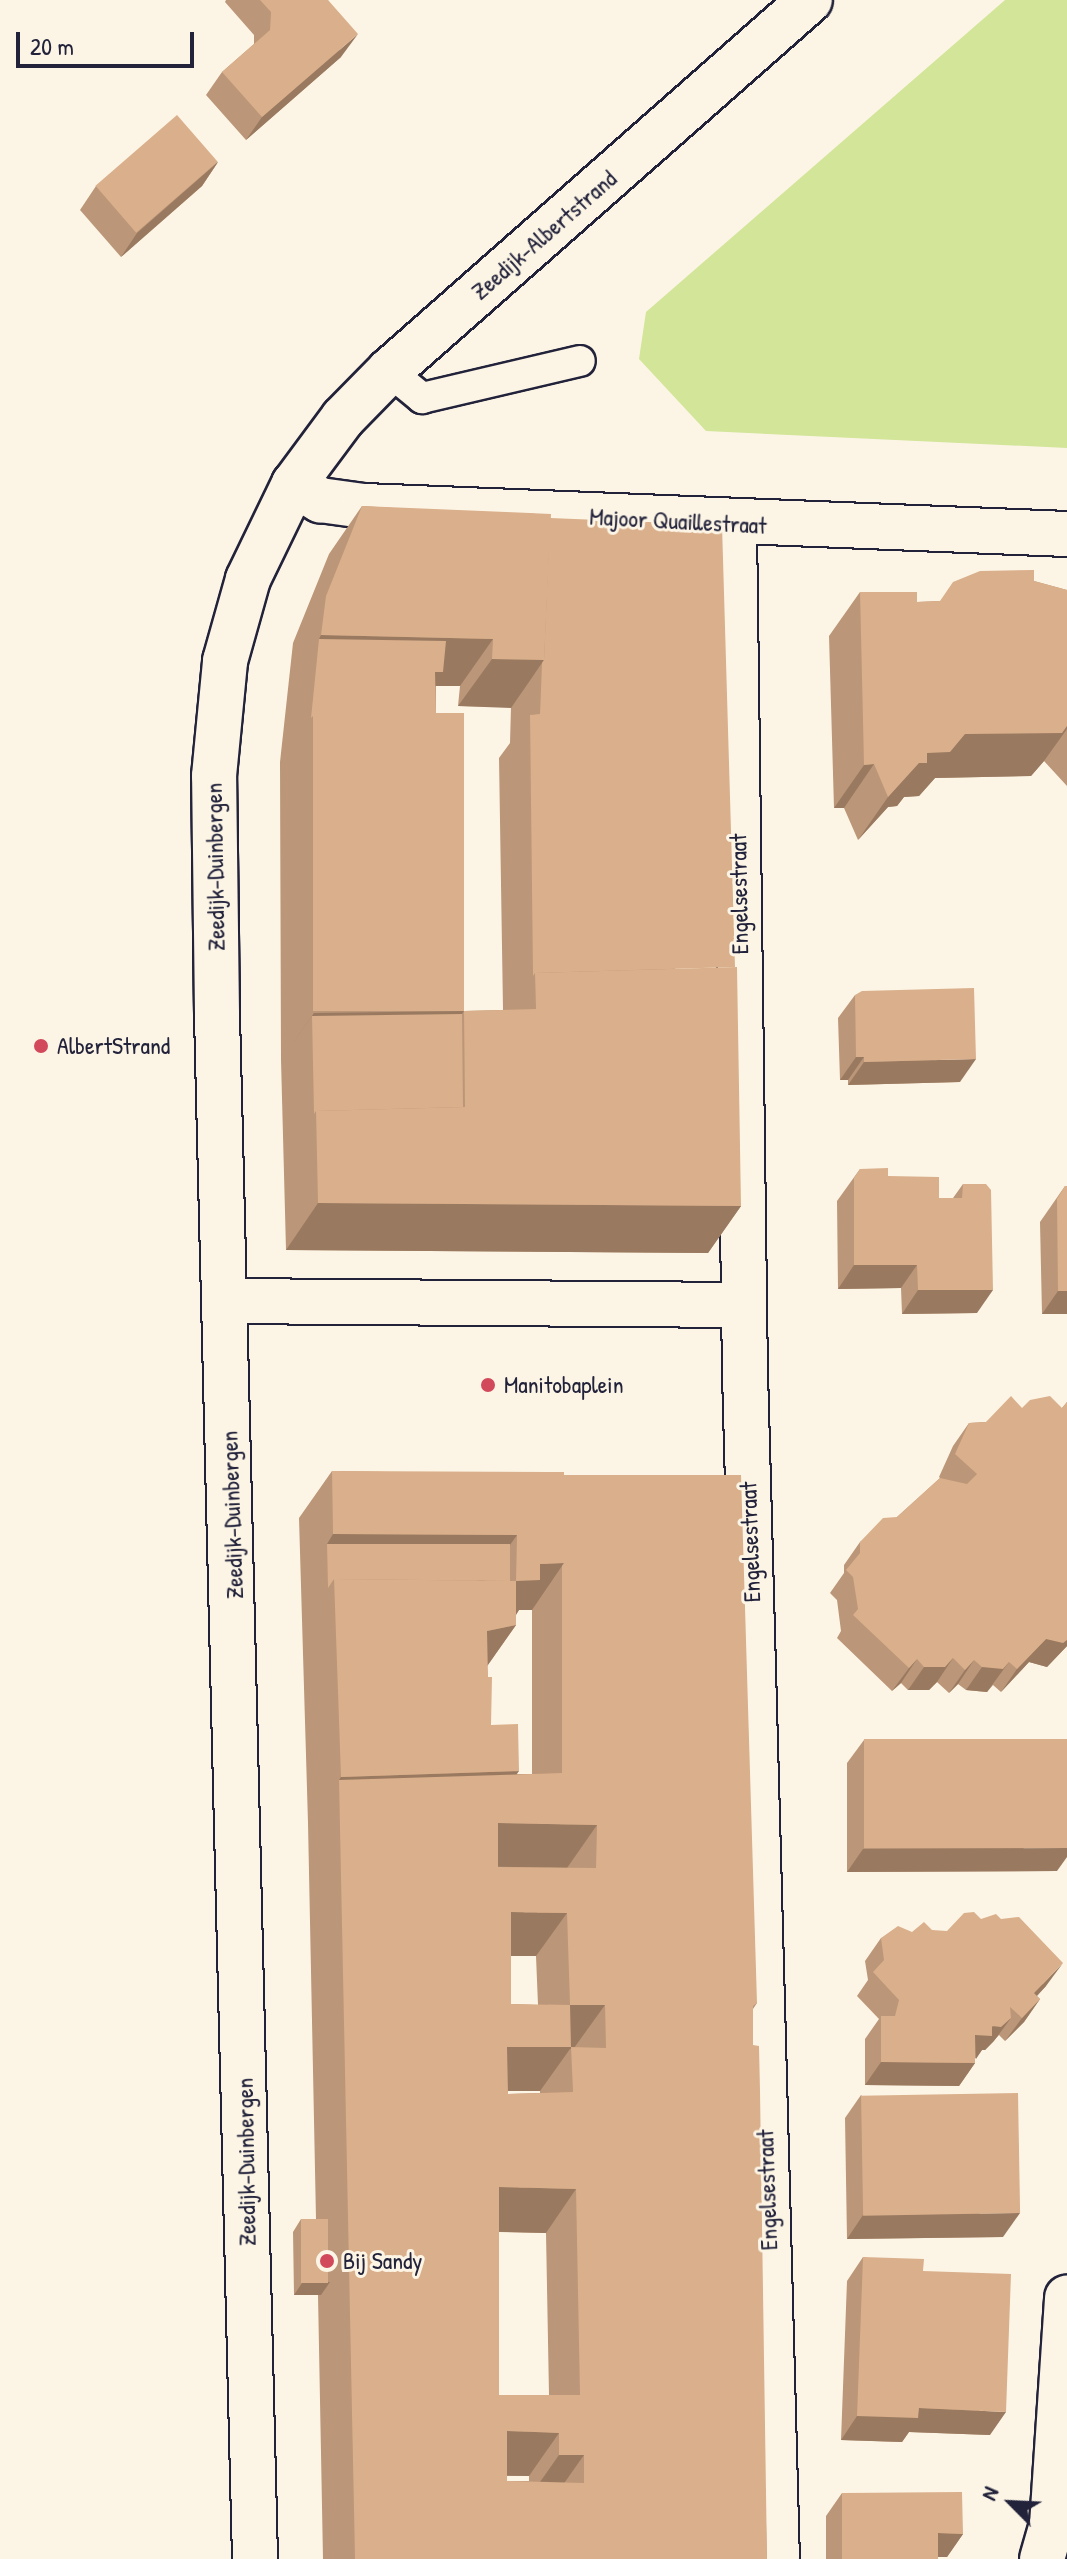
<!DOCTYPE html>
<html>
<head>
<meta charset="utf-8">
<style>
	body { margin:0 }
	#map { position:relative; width:1067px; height:2559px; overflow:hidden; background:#fcf5e5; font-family:"Patrick Hand",sans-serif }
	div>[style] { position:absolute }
	.green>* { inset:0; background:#d2e599 }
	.roads { filter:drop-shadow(2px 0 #22223b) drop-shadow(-2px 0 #22223b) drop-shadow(0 2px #22223b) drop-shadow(0 -2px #22223b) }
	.service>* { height:30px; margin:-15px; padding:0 15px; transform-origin:15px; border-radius:15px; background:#fcf5e5 }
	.minor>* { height:44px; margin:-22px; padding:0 22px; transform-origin:22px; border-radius:22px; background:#fcf5e5 }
	.wall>* { inset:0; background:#bb9678 }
	.shaded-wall>* { inset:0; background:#997a61 }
	.building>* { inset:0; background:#daaf8b; transform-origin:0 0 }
	.dots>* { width:22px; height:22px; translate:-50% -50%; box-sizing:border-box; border:4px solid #fcf5e5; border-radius:50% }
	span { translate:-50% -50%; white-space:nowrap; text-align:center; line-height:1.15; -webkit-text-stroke:6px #fcf5e5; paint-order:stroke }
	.street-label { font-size:24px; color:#22223b }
	.poi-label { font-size:24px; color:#22223b }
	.left { translate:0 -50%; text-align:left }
	.north { position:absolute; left:971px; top:2463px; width:80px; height:80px; -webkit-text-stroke:6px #fcf5e5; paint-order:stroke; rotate:294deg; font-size:22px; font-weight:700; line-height:32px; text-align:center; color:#22223b }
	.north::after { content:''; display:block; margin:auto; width:28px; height:36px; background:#22223b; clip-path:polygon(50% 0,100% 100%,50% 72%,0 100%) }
	.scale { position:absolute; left:16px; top:32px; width:178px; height:36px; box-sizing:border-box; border:4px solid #22223b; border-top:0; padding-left:10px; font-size:24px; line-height:28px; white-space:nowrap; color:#22223b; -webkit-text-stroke:6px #fcf5e5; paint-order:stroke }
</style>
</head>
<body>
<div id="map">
	<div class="green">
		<div style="clip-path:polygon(1005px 0,1067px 0,1067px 448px,706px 431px,639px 359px,646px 312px)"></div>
	</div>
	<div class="roads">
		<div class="service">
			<div style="left:389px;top:371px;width:43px;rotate:39.3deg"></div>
			<div style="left:422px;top:398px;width:162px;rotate:-13.2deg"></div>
		</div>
		<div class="minor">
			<div style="left:294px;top:484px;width:31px;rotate:32deg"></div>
			<div style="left:320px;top:500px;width:44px;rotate:7.8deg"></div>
			<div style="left:364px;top:506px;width:704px;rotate:2.28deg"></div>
			<div style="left:734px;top:525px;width:847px;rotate:89.26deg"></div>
			<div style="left:745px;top:1372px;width:1187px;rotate:88.46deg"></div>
			<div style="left:224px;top:1301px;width:520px;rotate:0.44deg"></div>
			<div style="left:255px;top:2559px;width:1545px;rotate:-91.41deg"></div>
			<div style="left:217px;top:1014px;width:238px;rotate:-90.7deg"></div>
			<div style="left:214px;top:776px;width:116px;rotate:-84.5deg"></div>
			<div style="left:225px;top:661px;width:85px;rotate:-74.3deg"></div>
			<div style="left:248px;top:579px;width:106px;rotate:-64.2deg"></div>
			<div style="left:294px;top:484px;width:82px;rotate:-53.4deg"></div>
			<div style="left:343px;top:418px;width:66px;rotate:-45.6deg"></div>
			<div style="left:389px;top:371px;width:561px;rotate:-41.39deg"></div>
			<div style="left:1042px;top:2559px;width:35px;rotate:-74deg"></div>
			<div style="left:1052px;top:2525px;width:228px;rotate:-86.2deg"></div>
		</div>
	</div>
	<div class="wall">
		<div style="clip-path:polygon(226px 0,328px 0,341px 57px,246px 140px,206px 95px,222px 72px,254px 44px,254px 35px,225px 2px)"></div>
		<div style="clip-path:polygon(218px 162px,202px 186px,121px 257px,80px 210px,96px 186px)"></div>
		<div style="clip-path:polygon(evenodd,362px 506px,550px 518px,741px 1206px,708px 1253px,286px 1250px,281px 1060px,280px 762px,293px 643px,329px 554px,362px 506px,436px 686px,460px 686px,458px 706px,511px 707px,510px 743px,499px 758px,503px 1010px,464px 1011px,462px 1014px,464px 1011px,436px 713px,436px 686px)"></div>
		<div style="clip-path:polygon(1034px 581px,1067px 590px,1067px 786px,1044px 761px,1031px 776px,935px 778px,919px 796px,904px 797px,897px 806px,888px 807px,858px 840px,844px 808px,834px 808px,829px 636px,860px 592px,917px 602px,940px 601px)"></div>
		<div style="clip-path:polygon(855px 995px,960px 1082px,848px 1085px,848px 1080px,840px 1080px,838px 1018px)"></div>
		<div style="clip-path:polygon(860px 1169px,888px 1176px,939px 1198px,953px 1198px,963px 1184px,977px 1313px,902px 1314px,901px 1288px,838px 1289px,837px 1201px)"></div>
		<div style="clip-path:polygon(1065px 1186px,1067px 1314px,1042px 1314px,1040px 1222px)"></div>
		<div style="clip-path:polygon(1067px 1402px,1067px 1646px,1047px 1667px,1029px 1662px,1001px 1692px,993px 1685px,987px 1692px,966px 1690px,958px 1684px,949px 1693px,937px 1682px,929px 1690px,908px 1690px,901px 1683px,892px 1691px,837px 1638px,841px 1631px,837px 1600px,830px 1593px,844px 1573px,844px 1565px,860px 1542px,897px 1517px,940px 1478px,939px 1477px,953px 1446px,969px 1423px,986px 1422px,1022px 1408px,1062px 1408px)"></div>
		<div style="clip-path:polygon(evenodd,332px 1471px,564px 1475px,757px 2003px,753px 2009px,753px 2045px,767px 2559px,323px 2559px,318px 2295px,294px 2295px,293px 2232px,301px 2219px,316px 2219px,308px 1823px,299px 1518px,332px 1471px,532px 1609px,532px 1774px,517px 1774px,491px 1725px,487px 1666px,516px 1625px,516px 1615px,519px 1610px,532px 1609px,332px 1471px,511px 1956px,536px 1956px,538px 2005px,511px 2004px,511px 1956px,332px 1471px,570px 2049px,540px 2091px,540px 2093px,508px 2094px,508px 2091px,540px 2091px,570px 2049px,332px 1471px,499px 2232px,546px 2233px,549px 2395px,499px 2395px,499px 2232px,332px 1471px,507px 2476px,529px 2476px,529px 2481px,507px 2481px,507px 2476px)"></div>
		<div style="clip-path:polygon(864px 1740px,1057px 1871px,847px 1872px,847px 1763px)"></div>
		<div style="clip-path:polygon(932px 1930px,1046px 1986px,1037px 1996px,1040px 1999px,1024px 2022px,1005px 2041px,999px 2035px,985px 2050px,982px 2050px,975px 2059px,975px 2063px,959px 2086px,865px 2085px,865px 2039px,879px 2019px,857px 1996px,868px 1980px,865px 1961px,881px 1938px)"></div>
		<div style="clip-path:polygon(861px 2095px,1003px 2237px,847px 2239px,845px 2118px)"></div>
		<div style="clip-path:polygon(863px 2257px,923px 2271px,990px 2435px,909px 2432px,902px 2442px,841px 2440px,847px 2281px)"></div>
		<div style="clip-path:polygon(842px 2493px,963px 2534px,947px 2557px,938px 2557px,938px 2559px,826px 2559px,826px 2516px)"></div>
	</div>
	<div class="shaded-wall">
		<div style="clip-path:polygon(358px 34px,341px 57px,246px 140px,262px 117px)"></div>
		<div style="clip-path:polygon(218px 162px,202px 186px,121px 257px,137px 233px)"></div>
		<div style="clip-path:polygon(321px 635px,493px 639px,460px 686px,434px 686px,319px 639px)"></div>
		<div style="clip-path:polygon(492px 659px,544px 660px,511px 708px,458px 706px)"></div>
		<div style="clip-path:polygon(1067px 726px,1067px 729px,1044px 761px,1031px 776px,935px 778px,919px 796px,904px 797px,897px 806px,888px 807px,858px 840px,888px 797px,927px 753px,965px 734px)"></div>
		<div style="clip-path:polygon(874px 764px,844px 808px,834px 808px,864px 765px)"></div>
		<div style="clip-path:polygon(464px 1011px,431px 1057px,312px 1016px,281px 1060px,314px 1013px)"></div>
		<div style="clip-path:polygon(856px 1057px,864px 1057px,848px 1080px,840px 1080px)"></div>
		<div style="clip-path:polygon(976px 1059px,960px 1082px,848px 1085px,864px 1062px)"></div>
		<div style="clip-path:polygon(318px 1203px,741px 1206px,708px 1253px,286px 1250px)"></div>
		<div style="clip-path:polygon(854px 1265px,917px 1265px,901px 1288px,838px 1289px)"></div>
		<div style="clip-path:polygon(918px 1290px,993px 1290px,977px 1313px,902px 1314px)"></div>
		<div style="clip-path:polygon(1058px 1291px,1067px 1291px,1067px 1314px,1042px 1314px)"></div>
		<div style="clip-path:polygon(333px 1534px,517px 1535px,484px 1582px,327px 1544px)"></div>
		<div style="clip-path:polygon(564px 1563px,532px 1610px,519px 1610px,508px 1627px,516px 1581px,540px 1564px)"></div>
		<div style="clip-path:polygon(516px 1625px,483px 1672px,487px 1631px)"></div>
		<div style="clip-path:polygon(1046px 1639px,1067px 1640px,1067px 1646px,1047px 1667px,1029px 1662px,1001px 1692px,1017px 1669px)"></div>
		<div style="clip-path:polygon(953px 1658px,937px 1682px,929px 1690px,908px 1690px,924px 1667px)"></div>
		<div style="clip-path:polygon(917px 1659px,901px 1683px,892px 1691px,909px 1668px)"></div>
		<div style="clip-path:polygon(974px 1660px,958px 1684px,949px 1693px,965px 1670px)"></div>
		<div style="clip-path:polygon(1009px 1662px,987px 1692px,966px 1690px,982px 1667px)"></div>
		<div style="clip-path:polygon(519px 1771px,487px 1818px,339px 1780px,341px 1777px)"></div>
		<div style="clip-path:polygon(498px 1823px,597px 1825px,567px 1868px,467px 1866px)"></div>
		<div style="clip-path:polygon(1067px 1848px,1067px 1857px,1057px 1871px,847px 1872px,863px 1849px)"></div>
		<div style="clip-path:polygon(511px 1912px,567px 1913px,536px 1956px,481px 1956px)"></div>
		<div style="clip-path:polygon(1063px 1963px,1046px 1986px,1018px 2016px,1034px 1993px)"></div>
		<div style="clip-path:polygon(1040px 1999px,1024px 2022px,1005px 2041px,1022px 2018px)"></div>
		<div style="clip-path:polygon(570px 2005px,605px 2005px,574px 2048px,570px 2049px,540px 2091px,476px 2091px,507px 2047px)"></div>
		<div style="clip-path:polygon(1011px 2018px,994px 2041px,985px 2050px,982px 2050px,976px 2059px,975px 2035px)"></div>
		<div style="clip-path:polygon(881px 2062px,975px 2063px,959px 2086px,865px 2085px)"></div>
		<div style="clip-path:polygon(499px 2187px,576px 2189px,546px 2233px,468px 2231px)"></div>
		<div style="clip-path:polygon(1020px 2213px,1003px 2237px,847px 2239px,863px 2215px)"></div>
		<div style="clip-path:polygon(330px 2282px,321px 2295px,294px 2295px,302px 2283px)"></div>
		<div style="clip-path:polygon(919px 2408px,1006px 2412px,990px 2435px,909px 2432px,902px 2442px,841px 2440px,857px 2416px)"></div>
		<div style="clip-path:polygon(507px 2431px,559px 2433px,529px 2476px,476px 2475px)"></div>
		<div style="clip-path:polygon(559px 2455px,584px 2455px,553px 2499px,528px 2499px)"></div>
		<div style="clip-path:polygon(938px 2533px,963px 2534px,947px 2557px,922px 2557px)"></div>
	</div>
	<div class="building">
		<div style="clip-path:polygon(260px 0,328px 0,358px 34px,262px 117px,222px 72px,270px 30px,271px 12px)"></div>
		<div style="left:177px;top:115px;width:62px;height:108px;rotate:49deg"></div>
		<div style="clip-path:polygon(362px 506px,551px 514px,544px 660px,492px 659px,493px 639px,321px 635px,326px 596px)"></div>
		<div style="clip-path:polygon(550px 518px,722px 525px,735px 967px,535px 973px,533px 976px,530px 715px,540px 714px,542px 663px,544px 660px)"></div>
		<div style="clip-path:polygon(1034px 570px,1034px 581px,1067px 590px,1067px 726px,1062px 733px,965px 734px,950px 752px,927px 753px,927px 763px,919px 763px,888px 797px,874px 764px,864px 765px,860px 592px,917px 592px,917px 602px,940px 601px,953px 582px,980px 571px)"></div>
		<div style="clip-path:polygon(319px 639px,446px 641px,443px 672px,435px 672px,436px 713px,313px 716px,311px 718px)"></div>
		<div style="left:464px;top:713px;width:298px;height:151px;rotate:90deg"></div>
		<div style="clip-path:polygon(737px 967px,741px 1206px,318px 1203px,316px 1111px,465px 1107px,464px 1011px,536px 1009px,535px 973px)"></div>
		<div style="clip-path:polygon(974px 988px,976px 1059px,864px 1062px,864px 1057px,856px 1057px,855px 995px,862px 991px)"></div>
		<div style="clip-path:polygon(462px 1014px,463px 1107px,316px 1111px,314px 1114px,312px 1016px)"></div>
		<div style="clip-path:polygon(888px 1168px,888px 1176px,939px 1177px,939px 1198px,962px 1198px,963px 1184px,986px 1184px,991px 1190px,993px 1290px,918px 1290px,917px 1265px,854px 1265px,854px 1178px,860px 1169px)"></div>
		<div style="clip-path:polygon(1065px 1186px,1067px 1186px,1067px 1291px,1058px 1291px,1057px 1199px)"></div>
		<div style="clip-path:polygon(1011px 1396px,1022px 1408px,1030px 1400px,1050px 1396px,1062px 1408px,1067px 1402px,1067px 1640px,1063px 1643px,1046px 1639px,1017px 1669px,1009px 1662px,1003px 1669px,982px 1667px,974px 1660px,965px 1670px,953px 1658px,945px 1667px,924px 1667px,917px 1659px,909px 1668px,853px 1615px,858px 1609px,853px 1577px,846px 1570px,860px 1553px,860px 1542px,883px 1518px,897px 1517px,940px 1478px,967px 1484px,977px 1474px,955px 1454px,969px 1423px,986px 1422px)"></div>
		<div style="clip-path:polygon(332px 1471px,564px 1472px,564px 1563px,540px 1564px,540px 1580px,516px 1581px,517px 1535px,333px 1534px)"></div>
		<div style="clip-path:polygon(evenodd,564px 1475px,741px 1475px,757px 2003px,753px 2006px,753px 2045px,759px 2046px,760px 2091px,767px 2559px,355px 2559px,339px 1780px,562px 1773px,562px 1566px,564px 1563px,564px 1475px,498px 1823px,597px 1825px,596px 1868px,498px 1867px,498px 1823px,564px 1475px,511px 1912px,567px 1913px,570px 2005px,511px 2004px,511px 1912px,564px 1475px,570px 2005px,605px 2005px,606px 2048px,571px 2047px,573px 2092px,508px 2094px,507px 2047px,571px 2047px,570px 2005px,564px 1475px,499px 2187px,576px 2189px,580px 2395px,499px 2395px,499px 2187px,564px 1475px,507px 2431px,559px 2433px,559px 2455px,584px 2455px,584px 2483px,507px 2481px,507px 2431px)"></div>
		<div style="clip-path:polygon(327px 1544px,510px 1544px,510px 1581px,334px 1579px,328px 1588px)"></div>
		<div style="clip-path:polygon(334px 1579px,516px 1581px,516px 1625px,487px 1631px,488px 1677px,492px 1677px,491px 1725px,518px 1724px,519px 1771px,341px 1777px)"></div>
		<div style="left:1067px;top:1739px;width:109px;height:203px;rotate:90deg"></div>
		<div style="clip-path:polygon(974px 1912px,981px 1919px,996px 1914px,1001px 1919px,1019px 1917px,1063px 1963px,1034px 1993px,1040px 1999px,1022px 2018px,1010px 2007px,1011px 2018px,1001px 2027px,992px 2026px,992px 2036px,975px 2035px,975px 2063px,881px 2062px,881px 2016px,895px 2016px,899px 2000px,873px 1972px,884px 1960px,881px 1938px,898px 1926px,912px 1932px,924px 1922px,932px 1930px,947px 1931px,964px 1913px)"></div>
		<div style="left:1018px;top:2093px;width:120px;height:157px;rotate:89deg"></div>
		<div style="left:301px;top:2219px;width:27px;height:64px"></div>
		<div style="clip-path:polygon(863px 2257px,924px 2259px,923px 2271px,1011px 2274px,1006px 2412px,919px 2408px,918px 2418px,857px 2416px)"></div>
		<div style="clip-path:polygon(962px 2492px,963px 2534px,938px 2533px,938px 2559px,842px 2559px,842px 2493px)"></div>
	</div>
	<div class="dots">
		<div style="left:41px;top:1046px;background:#d1495b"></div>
		<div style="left:488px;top:1385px;background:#d1495b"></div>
		<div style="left:327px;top:2261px;background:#d1495b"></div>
	</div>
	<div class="street-label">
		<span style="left:544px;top:235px;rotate:-41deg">Zeedijk-Albertstrand</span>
		<span style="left:678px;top:521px;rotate:3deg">Majoor Quaillestraat</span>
		<span style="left:215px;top:867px;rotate:-91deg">Zeedijk-Duinbergen</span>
		<span style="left:739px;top:894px;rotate:-91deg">Engelsestraat</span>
		<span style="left:232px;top:1515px;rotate:-92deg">Zeedijk-Duinbergen</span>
		<span style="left:750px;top:1542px;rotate:-92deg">Engelsestraat</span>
		<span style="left:246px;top:2162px;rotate:-91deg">Zeedijk-Duinbergen</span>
		<span style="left:767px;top:2190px;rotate:-92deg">Engelsestraat</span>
	</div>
	<div class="poi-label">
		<span class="left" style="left:57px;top:1046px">AlbertStrand</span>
		<span class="left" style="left:504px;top:1385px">Manitobaplein</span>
		<span class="left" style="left:343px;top:2261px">Bij Sandy</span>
	</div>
	<div class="north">N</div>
	<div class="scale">20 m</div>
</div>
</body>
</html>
